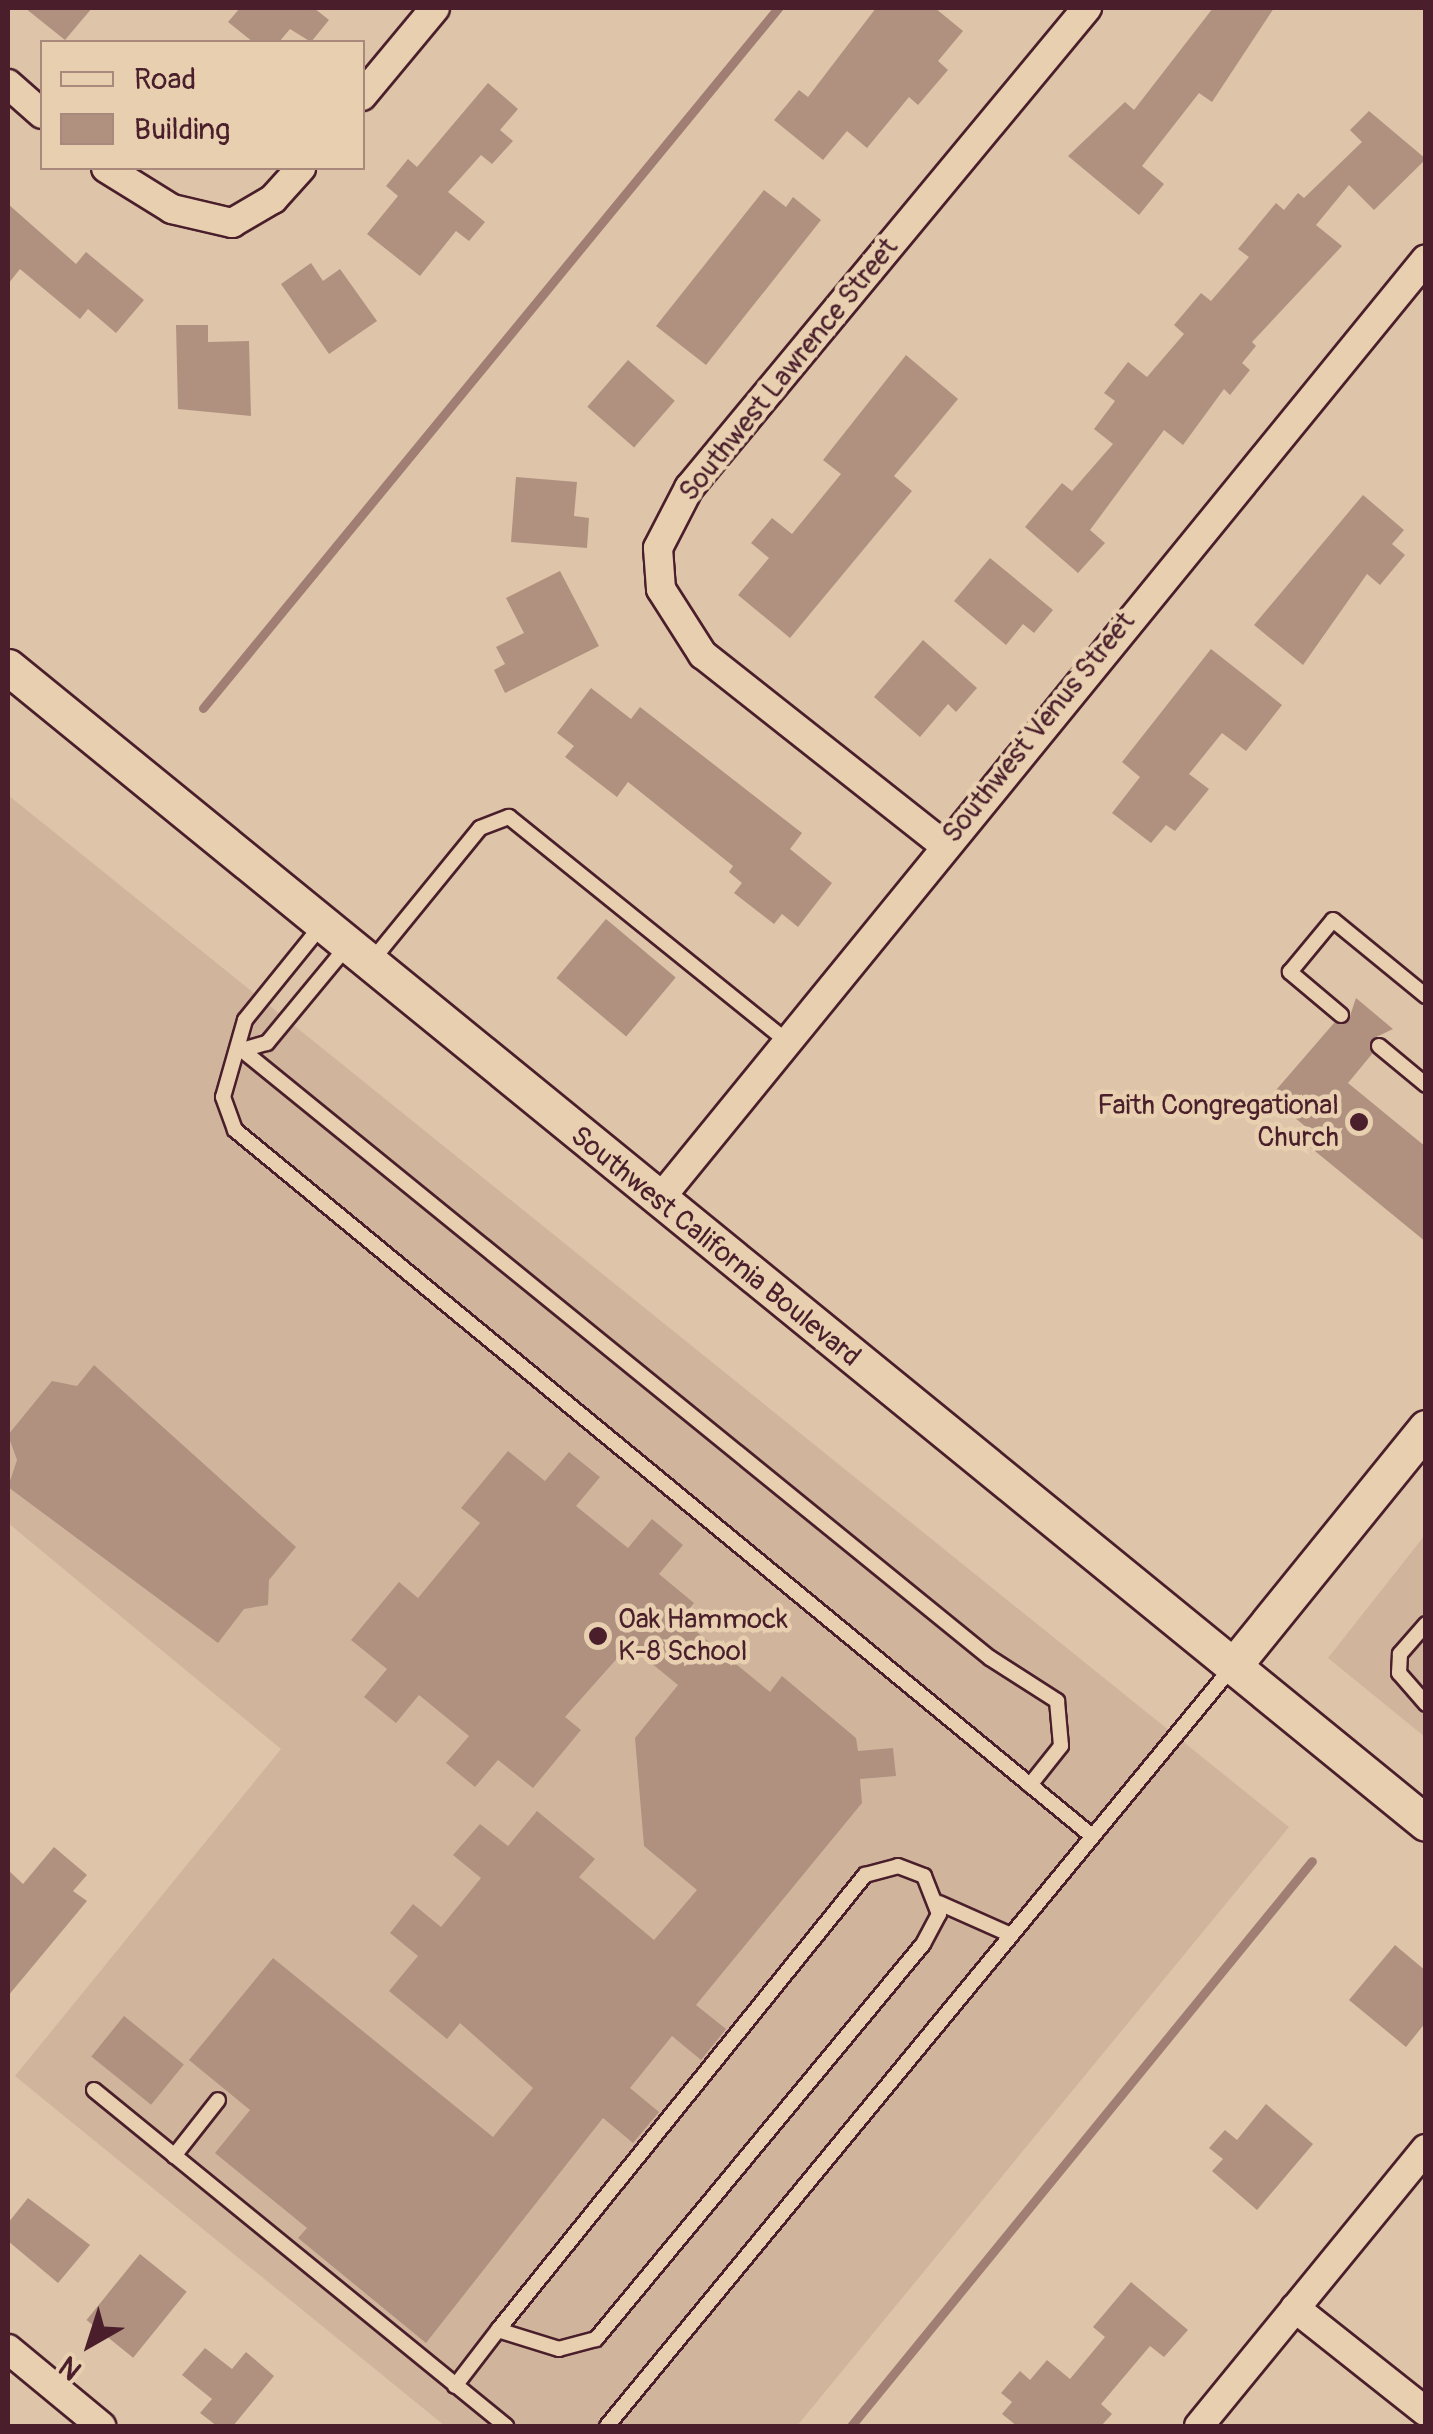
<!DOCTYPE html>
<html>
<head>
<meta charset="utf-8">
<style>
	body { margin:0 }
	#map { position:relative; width:1433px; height:2434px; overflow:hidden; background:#dec4a8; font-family:Pangolin,sans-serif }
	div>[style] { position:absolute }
	.built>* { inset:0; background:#d0b59c }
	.stream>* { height:9px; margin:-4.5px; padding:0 4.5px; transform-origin:4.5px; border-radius:4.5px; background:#a07e73 }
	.building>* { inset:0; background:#b09180; transform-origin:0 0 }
	.roads { filter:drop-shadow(2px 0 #4a1f2b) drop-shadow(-2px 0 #4a1f2b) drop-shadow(0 2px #4a1f2b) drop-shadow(0 -2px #4a1f2b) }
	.service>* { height:14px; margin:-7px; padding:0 7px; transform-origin:7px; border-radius:7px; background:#e8cfb0 }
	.minor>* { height:28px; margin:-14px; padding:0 14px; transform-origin:14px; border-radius:14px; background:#e8cfb0 }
	.tertiary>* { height:35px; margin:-17.5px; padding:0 17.5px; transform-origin:17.5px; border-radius:17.5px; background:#e8cfb0 }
	.dots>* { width:28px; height:28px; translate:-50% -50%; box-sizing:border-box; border:5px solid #e8cfb0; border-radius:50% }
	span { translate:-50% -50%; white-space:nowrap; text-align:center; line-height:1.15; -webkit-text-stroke:9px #e8cfb0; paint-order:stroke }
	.street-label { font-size:28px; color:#4a1f2b }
	.poi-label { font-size:28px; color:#4a1f2b }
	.right { translate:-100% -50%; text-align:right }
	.left { translate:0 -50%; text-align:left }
	.frame { position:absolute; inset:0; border:10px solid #4a1f2b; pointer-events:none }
	.legend { position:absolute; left:40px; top:40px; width:325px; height:130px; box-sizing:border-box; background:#e8cfb0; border:2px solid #a9897b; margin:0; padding:12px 18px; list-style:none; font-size:30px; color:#4a1f2b }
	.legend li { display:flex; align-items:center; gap:20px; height:50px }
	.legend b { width:50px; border:2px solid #a9897b }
	.north { position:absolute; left:40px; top:2294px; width:100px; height:100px; -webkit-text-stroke:8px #e8cfb0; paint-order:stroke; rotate:219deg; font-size:28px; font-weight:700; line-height:40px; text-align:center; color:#4a1f2b }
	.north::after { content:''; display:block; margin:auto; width:35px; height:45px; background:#4a1f2b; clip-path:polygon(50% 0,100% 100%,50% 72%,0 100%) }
</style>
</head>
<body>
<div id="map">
	<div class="built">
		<div style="clip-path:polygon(8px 795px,1289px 1827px,797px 2426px,445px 2426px,15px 2076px,281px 1749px,8px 1523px)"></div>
		<div style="clip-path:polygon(1425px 1535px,1425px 1737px,1328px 1658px)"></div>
	</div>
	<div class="stream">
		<div style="left:203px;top:708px;width:906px;rotate:-50.6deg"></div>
		<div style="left:851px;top:2426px;width:729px;rotate:-50.79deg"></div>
	</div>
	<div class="building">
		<div style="clip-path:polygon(25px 8px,92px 8px,65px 40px)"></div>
		<div style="clip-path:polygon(240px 8px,314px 8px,329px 20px,311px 42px,290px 29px,279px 42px,253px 42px,228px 22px)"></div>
		<div style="clip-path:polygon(876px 8px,935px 8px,963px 31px,938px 61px,948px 70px,918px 105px,909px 97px,867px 148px,847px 131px,823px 160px,774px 120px,799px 90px,808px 97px)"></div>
		<div style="clip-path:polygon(1213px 8px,1274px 8px,1212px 102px,1199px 93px,1142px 166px,1164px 184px,1139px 215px,1068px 156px,1125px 102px,1134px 110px)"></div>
		<div style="clip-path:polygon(488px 83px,518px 109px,500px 130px,513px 141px,492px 164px,481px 155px,448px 192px,485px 222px,469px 241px,456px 231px,420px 276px,367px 234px,398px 196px,386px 186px,408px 159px,417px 167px)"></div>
		<div style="clip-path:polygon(1369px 111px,1426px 159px,1374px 210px,1349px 185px,1316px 225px,1342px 246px,1252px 342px,1256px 346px,1242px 363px,1250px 370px,1230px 395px,1224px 389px,1183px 445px,1164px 430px,1090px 530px,1105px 543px,1078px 573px,1025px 527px,1062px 483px,1072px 491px,1113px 444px,1094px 429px,1115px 401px,1104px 393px,1128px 362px,1147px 377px,1184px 334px,1174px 325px,1201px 293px,1211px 301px,1249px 257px,1238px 249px,1276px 203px,1284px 210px,1298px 193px,1304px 198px,1362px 142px,1350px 130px)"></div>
		<div style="clip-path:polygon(764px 190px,786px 207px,793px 197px,821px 220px,706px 365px,656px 326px)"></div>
		<div style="clip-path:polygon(8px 204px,76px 264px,86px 252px,144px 300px,116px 333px,88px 309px,80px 319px,20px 269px,8px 284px)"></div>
		<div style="clip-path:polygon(311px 263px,323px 281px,340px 269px,377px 321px,329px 354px,281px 284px)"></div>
		<div style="clip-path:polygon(176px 325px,208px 325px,208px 342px,249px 341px,251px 416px,178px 409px)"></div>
		<div style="clip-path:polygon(906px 355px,958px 399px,894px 476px,912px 491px,790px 638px,738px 595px,769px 558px,751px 543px,772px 518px,792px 534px,841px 474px,823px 460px)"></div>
		<div style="left:628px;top:360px;width:62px;height:62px;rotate:41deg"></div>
		<div style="clip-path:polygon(516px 477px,577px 482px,574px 516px,589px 518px,587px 548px,511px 542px)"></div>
		<div style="clip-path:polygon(1363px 495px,1404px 530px,1392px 544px,1405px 555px,1380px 585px,1367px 574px,1303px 665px,1254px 625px)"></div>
		<div style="clip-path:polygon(990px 558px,1053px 610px,1034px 633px,1023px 624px,1006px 645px,954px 601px)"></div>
		<div style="clip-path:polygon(560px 571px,599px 646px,505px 693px,494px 670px,505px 664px,496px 647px,524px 633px,506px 598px)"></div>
		<div style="clip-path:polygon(923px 640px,977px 688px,956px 712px,948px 704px,920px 737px,874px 697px)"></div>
		<div style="clip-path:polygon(1211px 649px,1282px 705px,1246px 751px,1222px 733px,1189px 774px,1209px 789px,1175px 831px,1166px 825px,1151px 843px,1112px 813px,1140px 777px,1122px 762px)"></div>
		<div style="clip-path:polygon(591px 688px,631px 719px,640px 707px,802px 833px,790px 849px,832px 883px,798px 927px,782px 914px,774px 924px,734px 893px,742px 883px,729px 872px,733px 866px,628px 782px,617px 797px,565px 757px,574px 746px,557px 733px)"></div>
		<div style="left:606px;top:919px;width:91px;height:77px;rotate:40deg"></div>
		<div style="clip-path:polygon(1356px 998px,1393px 1029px,1372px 1039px,1372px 1054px,1348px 1083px,1426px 1147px,1426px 1242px,1310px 1147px,1318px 1137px,1270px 1097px,1334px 1023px,1348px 1022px)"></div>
		<div style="clip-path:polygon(94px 1365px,296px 1547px,269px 1580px,268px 1605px,244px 1609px,218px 1643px,8px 1487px,17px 1460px,8px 1435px,52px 1381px,77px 1386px)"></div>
		<div style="clip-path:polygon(508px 1451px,545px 1481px,569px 1452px,600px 1477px,576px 1506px,628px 1548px,652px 1519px,683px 1545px,659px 1574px,694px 1603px,681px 1619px,770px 1692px,782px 1676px,856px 1738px,858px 1751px,893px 1748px,896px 1776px,860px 1779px,862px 1803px,696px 2005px,726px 2029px,701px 2060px,672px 2036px,630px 2088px,659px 2112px,633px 2143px,603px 2118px,426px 2343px,298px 2238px,307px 2228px,215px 2153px,250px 2110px,189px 2060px,273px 1958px,493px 2137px,533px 2088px,460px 2023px,447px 2039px,389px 1991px,418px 1956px,390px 1933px,413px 1904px,441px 1927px,481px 1878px,453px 1855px,480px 1824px,508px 1846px,537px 1811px,595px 1859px,579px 1877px,654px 1940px,697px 1890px,644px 1846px,635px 1738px,678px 1685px,629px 1645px,565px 1717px,581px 1730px,533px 1788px,498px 1760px,475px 1787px,446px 1763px,469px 1736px,419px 1695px,396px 1723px,364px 1697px,387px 1669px,351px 1640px,399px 1582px,418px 1598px,480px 1523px,461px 1508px)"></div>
		<div style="clip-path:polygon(54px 1847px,87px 1875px,73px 1891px,87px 1901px,8px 1996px,8px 1870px,23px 1884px)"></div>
		<div style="clip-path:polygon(1395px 1945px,1426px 1971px,1426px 2022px,1406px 2047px,1349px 2000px)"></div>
		<div style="left:124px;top:2016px;width:77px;height:52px;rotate:39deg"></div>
		<div style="clip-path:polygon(1266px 2104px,1313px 2144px,1257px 2210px,1212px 2171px,1223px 2159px,1209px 2148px,1225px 2130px,1237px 2140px)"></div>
		<div style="clip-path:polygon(28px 2198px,90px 2245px,58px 2283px,8px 2241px,8px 2223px)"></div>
		<div style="left:140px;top:2254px;width:60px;height:85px;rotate:39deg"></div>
		<div style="clip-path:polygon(1131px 2282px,1188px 2330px,1164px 2357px,1150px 2346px,1101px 2404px,1112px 2414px,1101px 2426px,1017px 2426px,1002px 2414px,1012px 2402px,1001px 2393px,1020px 2371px,1030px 2380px,1047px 2360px,1070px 2379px,1105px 2337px,1093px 2327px)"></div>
		<div style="clip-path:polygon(205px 2348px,232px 2369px,246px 2352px,274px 2376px,233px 2426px,217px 2426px,200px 2413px,212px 2399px,182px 2375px)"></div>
	</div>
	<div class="roads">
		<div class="service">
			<div style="left:321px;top:926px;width:121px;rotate:129deg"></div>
			<div style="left:245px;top:1020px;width:80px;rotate:105.9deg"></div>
			<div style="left:223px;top:1097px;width:35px;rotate:70deg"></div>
			<div style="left:235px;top:1130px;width:1110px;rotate:39.48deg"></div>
			<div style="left:370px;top:963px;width:174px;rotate:-50.8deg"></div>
			<div style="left:480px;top:828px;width:31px;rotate:-21deg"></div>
			<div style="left:509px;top:817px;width:352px;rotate:38.9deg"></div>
			<div style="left:1341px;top:1015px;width:67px;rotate:-139.9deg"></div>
			<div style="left:1290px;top:972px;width:67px;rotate:-50.4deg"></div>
			<div style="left:1333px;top:920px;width:120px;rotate:39.3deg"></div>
			<div style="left:1379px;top:1046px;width:61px;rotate:39.7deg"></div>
			<div style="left:242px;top:1050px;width:964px;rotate:39.11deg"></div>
			<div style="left:990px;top:1658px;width:80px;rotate:32.7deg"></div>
			<div style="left:1057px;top:1701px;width:45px;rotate:84.9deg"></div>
			<div style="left:1061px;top:1746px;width:50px;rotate:128.5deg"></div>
			<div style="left:242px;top:1050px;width:26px;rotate:-16deg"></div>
			<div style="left:267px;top:1043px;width:127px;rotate:-50.4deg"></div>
			<div style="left:1426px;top:1624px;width:40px;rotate:131deg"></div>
			<div style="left:1400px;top:1654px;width:19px;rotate:93deg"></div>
			<div style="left:1399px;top:1673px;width:41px;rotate:48.9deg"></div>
			<div style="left:939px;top:1903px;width:79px;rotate:24deg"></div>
			<div style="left:94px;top:2090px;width:532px;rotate:39.2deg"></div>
			<div style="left:174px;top:2156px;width:71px;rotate:-51.8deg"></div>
			<div style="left:455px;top:2386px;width:71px;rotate:-52.5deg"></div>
			<div style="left:498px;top:2330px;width:585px;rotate:-51.11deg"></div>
			<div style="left:865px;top:1875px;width:34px;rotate:-15deg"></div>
			<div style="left:898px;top:1866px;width:28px;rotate:21deg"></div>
			<div style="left:924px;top:1876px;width:41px;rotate:68.5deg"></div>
			<div style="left:939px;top:1914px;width:34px;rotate:118deg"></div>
			<div style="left:923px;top:1944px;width:513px;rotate:129.62deg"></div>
			<div style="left:596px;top:2339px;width:38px;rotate:165deg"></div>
			<div style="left:559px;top:2349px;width:64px;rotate:-162.7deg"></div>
			<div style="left:607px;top:2426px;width:985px;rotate:-50.52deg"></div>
		</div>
		<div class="minor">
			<div style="left:8px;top:84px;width:45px;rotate:41.4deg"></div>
			<div style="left:362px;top:96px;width:114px;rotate:-50.3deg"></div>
			<div style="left:106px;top:168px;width:78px;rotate:31.8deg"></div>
			<div style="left:172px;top:209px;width:62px;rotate:13.1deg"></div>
			<div style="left:232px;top:223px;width:48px;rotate:-30.3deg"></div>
			<div style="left:273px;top:199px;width:42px;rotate:-47.9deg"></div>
			<div style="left:944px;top:845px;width:307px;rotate:-141.7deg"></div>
			<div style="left:703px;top:655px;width:78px;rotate:-122.5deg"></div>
			<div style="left:661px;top:589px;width:41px;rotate:-94.2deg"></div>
			<div style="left:658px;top:548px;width:68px;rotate:-62.7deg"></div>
			<div style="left:689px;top:488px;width:624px;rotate:-50.34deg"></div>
			<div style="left:658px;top:1201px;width:1215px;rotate:-50.81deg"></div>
			<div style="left:1295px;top:2308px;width:167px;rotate:38.4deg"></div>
			<div style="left:8px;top:2349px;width:121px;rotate:39.6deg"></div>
			<div style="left:1199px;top:2426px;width:358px;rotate:-50.7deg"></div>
		</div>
		<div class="tertiary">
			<div style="left:8px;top:667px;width:1829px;rotate:39.19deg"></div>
			<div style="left:1234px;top:1665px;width:305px;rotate:-51deg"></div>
		</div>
	</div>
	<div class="dots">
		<div style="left:1359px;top:1122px;background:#4a1f2b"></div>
		<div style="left:598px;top:1636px;background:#4a1f2b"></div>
	</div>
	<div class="street-label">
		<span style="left:789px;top:370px;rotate:-51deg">Southwest Lawrence Street</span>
		<span style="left:1039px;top:728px;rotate:-51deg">Southwest Venus Street</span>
		<span style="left:715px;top:1247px;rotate:39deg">Southwest California Boulevard</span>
	</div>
	<div class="poi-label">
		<span class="right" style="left:1339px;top:1122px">Faith Congregational<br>Church</span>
		<span class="left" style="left:618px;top:1636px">Oak Hammock<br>K-8 School</span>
	</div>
	<div class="frame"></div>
	<ul class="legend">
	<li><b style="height:12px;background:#e8cfb0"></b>Road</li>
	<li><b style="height:28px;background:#b09180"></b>Building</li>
	</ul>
	<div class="north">N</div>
</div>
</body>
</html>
